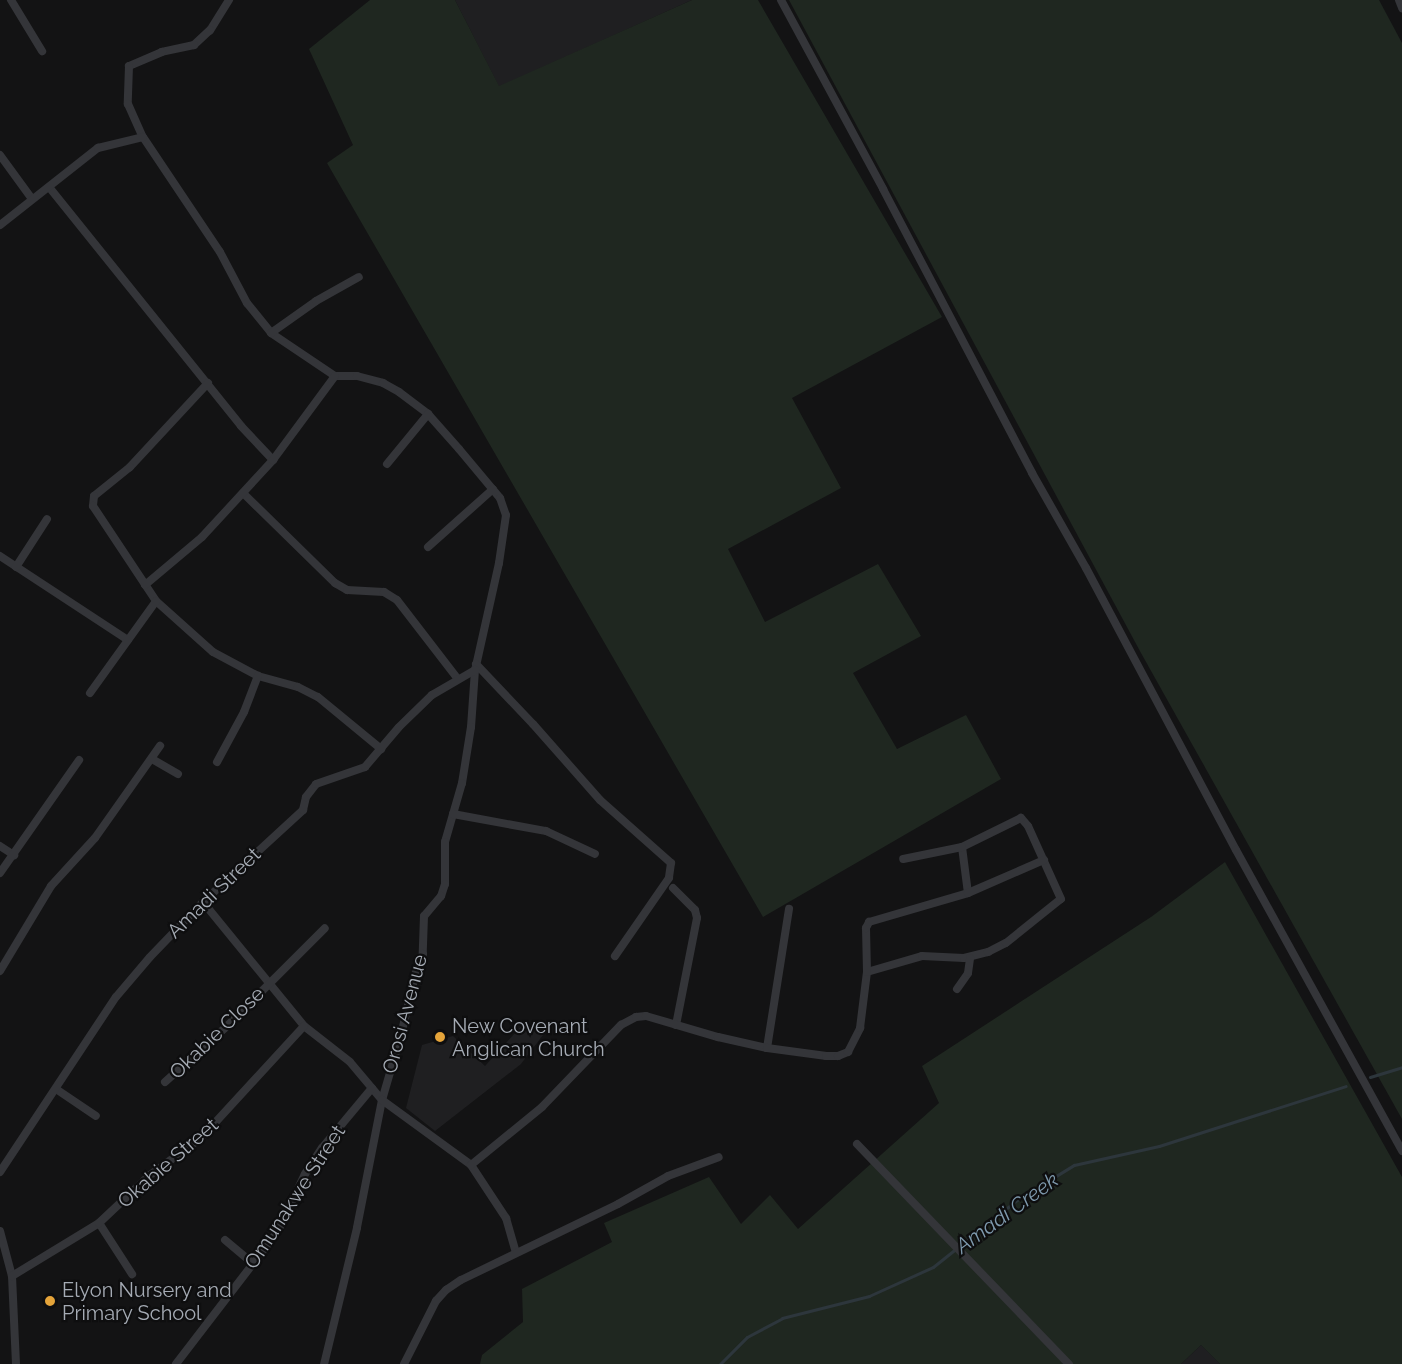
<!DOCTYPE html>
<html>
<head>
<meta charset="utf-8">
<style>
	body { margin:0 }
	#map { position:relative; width:1402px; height:1364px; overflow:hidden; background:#131314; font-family:Raleway,sans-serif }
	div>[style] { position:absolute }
	.built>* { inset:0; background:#1f1f21 }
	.green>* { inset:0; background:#1f2720 }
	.stream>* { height:3px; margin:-1.5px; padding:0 1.5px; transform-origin:1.5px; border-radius:1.5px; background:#2d363c }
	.minor>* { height:8px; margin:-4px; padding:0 4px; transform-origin:4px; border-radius:4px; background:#343539 }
	.dots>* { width:16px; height:16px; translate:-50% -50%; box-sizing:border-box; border:3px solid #0e0e0f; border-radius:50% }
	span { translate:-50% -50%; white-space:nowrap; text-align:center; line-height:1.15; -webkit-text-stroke:4.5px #0e0e0f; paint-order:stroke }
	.street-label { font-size:20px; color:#a5abb4 }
	.poi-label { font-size:20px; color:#a5abb4 }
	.left { translate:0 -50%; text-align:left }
	.water-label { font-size:21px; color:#7e99ad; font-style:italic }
</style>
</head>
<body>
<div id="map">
	<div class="built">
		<div style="clip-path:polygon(455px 0,692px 0,499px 87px)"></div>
		<div style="clip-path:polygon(524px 1023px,543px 1035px,521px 1064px,435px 1131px,406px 1108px,422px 1045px,453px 1036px,485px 1066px)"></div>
		<div style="clip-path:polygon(1201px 1345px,1220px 1364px,1181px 1364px)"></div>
	</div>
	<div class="green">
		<div style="clip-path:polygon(370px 0,455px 0,499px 86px,692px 0,758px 0,942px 317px,792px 398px,841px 488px,728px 549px,765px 622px,878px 564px,921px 636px,853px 673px,897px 749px,966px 715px,1001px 779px,763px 917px,327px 163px,353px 145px,309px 49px)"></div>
		<div style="clip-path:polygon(789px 0,1379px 0,1402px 43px,1402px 1119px,1141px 653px)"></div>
		<div style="clip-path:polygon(1225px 862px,1402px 1177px,1402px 1364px,1220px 1364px,1201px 1345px,1181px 1364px,480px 1364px,482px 1355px,523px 1322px,522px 1289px,612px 1242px,604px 1223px,709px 1177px,741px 1224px,770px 1195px,798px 1229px,939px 1103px,922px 1066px,1151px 917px)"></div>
	</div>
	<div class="stream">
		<div style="left:1370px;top:1077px;width:34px;rotate:-17deg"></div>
		<div style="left:720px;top:1364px;width:38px;rotate:-45deg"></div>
		<div style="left:747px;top:1337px;width:40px;rotate:-28deg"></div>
		<div style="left:782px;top:1318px;width:90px;rotate:-14.2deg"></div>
		<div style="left:869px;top:1296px;width:70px;rotate:-24.4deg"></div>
		<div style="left:933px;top:1267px;width:107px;rotate:-38.6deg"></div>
		<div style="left:1017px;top:1200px;width:67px;rotate:-31.6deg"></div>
		<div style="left:1074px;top:1165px;width:87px;rotate:-12.6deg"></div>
		<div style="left:1159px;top:1146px;width:196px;rotate:-17.8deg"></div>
	</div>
	<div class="minor">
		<div style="left:11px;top:0;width:60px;rotate:58.7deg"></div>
		<div style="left:229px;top:0;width:36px;rotate:122deg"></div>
		<div style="left:210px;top:30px;width:22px;rotate:137deg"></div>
		<div style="left:194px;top:45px;width:33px;rotate:168deg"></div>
		<div style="left:162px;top:52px;width:36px;rotate:157deg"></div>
		<div style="left:129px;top:66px;width:38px;rotate:92deg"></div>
		<div style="left:128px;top:104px;width:36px;rotate:66deg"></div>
		<div style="left:143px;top:137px;width:138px;rotate:56.2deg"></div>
		<div style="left:220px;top:252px;width:58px;rotate:62.1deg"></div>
		<div style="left:247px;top:303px;width:38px;rotate:51deg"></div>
		<div style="left:271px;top:333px;width:77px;rotate:33.9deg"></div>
		<div style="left:335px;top:376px;width:22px"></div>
		<div style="left:357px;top:376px;width:27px;rotate:15deg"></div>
		<div style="left:383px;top:383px;width:18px;rotate:29deg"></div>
		<div style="left:399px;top:392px;width:36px;rotate:37deg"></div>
		<div style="left:428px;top:414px;width:47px;rotate:48.5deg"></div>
		<div style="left:459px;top:449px;width:64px;rotate:50.1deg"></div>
		<div style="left:500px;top:498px;width:18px;rotate:71deg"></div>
		<div style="left:506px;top:515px;width:49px;rotate:98.3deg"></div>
		<div style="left:499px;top:563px;width:110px;rotate:102.6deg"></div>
		<div style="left:475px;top:670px;width:57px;rotate:94deg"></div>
		<div style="left:471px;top:727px;width:57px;rotate:99.1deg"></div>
		<div style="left:462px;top:783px;width:61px;rotate:106.1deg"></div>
		<div style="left:445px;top:842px;width:42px;rotate:90deg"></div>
		<div style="left:445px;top:884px;width:13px;rotate:108deg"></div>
		<div style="left:441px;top:896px;width:26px;rotate:130deg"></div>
		<div style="left:424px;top:916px;width:38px;rotate:92deg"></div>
		<div style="left:423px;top:954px;width:22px;rotate:111deg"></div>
		<div style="left:415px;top:975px;width:62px;rotate:103.1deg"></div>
		<div style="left:401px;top:1035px;width:68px;rotate:106.3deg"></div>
		<div style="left:382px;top:1100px;width:130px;rotate:101.1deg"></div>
		<div style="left:357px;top:1228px;width:140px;rotate:103.6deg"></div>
		<div style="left:781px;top:0;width:215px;rotate:61.6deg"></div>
		<div style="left:883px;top:189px;width:321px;rotate:62.3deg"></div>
		<div style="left:1032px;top:473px;width:109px;rotate:60.4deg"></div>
		<div style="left:1086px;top:568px;width:319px;rotate:62deg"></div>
		<div style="left:1236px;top:850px;width:344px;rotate:61.1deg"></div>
		<div style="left:1399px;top:0;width:9px;rotate:69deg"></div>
		<div style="left:0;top:155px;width:54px;rotate:54deg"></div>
		<div style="left:49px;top:187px;width:307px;rotate:51.2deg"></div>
		<div style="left:241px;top:426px;width:47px;rotate:46.7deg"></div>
		<div style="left:0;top:225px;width:125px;rotate:-38.2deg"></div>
		<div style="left:98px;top:148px;width:46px;rotate:-13.7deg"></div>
		<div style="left:271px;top:333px;width:55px;rotate:-35.4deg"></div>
		<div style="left:316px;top:301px;width:49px;rotate:-29.2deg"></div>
		<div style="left:208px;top:383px;width:115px;rotate:132.9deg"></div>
		<div style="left:130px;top:467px;width:46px;rotate:141.1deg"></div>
		<div style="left:94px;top:496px;width:10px;rotate:96deg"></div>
		<div style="left:93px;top:506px;width:114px;rotate:56.4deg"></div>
		<div style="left:156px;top:601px;width:76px;rotate:41.8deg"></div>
		<div style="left:213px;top:652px;width:51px;rotate:28.1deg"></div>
		<div style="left:258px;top:676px;width:41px;rotate:15.4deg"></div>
		<div style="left:298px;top:687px;width:22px;rotate:27deg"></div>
		<div style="left:318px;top:697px;width:82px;rotate:39.5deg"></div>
		<div style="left:387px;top:464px;width:65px;rotate:-50.6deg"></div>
		<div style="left:243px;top:493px;width:129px;rotate:44.4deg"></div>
		<div style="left:335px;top:583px;width:14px;rotate:30deg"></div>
		<div style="left:347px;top:590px;width:37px;rotate:3deg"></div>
		<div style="left:384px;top:592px;width:15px;rotate:32deg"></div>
		<div style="left:397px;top:600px;width:98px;rotate:52.4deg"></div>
		<div style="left:428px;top:547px;width:87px;rotate:-41.7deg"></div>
		<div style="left:0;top:556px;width:153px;rotate:33.3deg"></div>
		<div style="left:16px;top:567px;width:57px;rotate:-57.1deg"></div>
		<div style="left:145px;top:585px;width:75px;rotate:-40.1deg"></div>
		<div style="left:202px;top:537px;width:105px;rotate:-47.3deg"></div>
		<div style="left:273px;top:460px;width:104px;rotate:-53.6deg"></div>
		<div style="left:476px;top:664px;width:83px;rotate:46.5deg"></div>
		<div style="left:533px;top:724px;width:101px;rotate:48.6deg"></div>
		<div style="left:600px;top:800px;width:95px;rotate:41.6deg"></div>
		<div style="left:671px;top:863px;width:15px;rotate:98deg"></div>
		<div style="left:669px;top:878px;width:95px;rotate:124.7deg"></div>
		<div style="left:90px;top:693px;width:113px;rotate:-54.3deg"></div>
		<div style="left:152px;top:759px;width:30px;rotate:30deg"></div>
		<div style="left:217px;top:762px;width:57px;rotate:-61.6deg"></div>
		<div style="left:244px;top:712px;width:39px;rotate:-69deg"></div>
		<div style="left:453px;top:814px;width:95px;rotate:10.4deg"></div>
		<div style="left:546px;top:831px;width:54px;rotate:25.1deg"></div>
		<div style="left:0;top:846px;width:17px;rotate:33deg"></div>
		<div style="left:962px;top:847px;width:46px;rotate:82.6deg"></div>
		<div style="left:0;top:873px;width:138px;rotate:-55deg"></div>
		<div style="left:673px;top:888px;width:31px;rotate:45deg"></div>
		<div style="left:695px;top:910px;width:8px;rotate:76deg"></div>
		<div style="left:697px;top:918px;width:109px;rotate:101.1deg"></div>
		<div style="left:203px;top:902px;width:160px;rotate:50.8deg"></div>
		<div style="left:304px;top:1026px;width:58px;rotate:38deg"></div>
		<div style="left:350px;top:1062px;width:50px;rotate:49.9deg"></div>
		<div style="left:382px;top:1100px;width:110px;rotate:36.1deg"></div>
		<div style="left:471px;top:1165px;width:64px;rotate:56.6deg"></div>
		<div style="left:506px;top:1218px;width:35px;rotate:74deg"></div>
		<div style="left:0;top:971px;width:99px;rotate:-59deg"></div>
		<div style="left:51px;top:886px;width:65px;rotate:-47.5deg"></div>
		<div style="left:95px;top:838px;width:113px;rotate:-54.8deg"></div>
		<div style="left:867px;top:972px;width:57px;rotate:-16.2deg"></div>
		<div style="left:922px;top:956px;width:42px;rotate:2.7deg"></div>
		<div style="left:964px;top:958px;width:25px;rotate:-14deg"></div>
		<div style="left:988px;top:952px;width:20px;rotate:-27deg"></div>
		<div style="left:1006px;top:943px;width:70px;rotate:-38.7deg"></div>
		<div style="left:1061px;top:899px;width:80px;rotate:-114.3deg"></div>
		<div style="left:1028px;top:826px;width:11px;rotate:-131deg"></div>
		<div style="left:1021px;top:818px;width:66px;rotate:153.8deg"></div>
		<div style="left:962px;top:847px;width:60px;rotate:168.5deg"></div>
		<div style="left:957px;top:989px;width:19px;rotate:-55deg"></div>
		<div style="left:968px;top:973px;width:15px;rotate:-82deg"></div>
		<div style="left:767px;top:1048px;width:141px;rotate:-81deg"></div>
		<div style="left:165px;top:1082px;width:81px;rotate:-42deg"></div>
		<div style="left:225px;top:1028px;width:141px;rotate:-45deg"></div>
		<div style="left:56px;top:1089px;width:48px;rotate:34deg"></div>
		<div style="left:857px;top:1144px;width:306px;rotate:46.1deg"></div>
		<div style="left:471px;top:1165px;width:92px;rotate:-39.2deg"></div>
		<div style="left:542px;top:1107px;width:114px;rotate:-46.1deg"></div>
		<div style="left:621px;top:1025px;width:17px;rotate:-28deg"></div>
		<div style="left:636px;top:1017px;width:10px;rotate:-6deg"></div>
		<div style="left:646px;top:1016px;width:75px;rotate:16.3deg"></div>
		<div style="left:718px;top:1037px;width:50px;rotate:12.7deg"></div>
		<div style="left:767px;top:1048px;width:60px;rotate:7.7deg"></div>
		<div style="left:826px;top:1056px;width:12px"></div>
		<div style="left:838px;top:1056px;width:11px;rotate:-22deg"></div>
		<div style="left:848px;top:1052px;width:27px;rotate:-63deg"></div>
		<div style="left:860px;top:1028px;width:56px;rotate:-82.9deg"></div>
		<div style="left:867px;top:972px;width:44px;rotate:-91.3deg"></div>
		<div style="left:866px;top:928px;width:7px;rotate:-63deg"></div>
		<div style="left:869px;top:922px;width:103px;rotate:-16.3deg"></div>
		<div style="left:968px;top:893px;width:83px;rotate:-23.5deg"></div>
		<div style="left:0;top:1172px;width:210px;rotate:-56.5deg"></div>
		<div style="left:116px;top:997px;width:52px;rotate:-49.6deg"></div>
		<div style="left:150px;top:957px;width:76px;rotate:-46.1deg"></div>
		<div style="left:203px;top:902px;width:136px;rotate:-42.6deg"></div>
		<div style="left:303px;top:810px;width:13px;rotate:-77deg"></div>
		<div style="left:306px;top:797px;width:16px;rotate:-52deg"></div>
		<div style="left:316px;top:784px;width:52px;rotate:-19.1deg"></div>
		<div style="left:365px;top:767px;width:52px;rotate:-49.6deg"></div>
		<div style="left:399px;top:727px;width:46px;rotate:-44.1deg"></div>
		<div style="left:432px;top:695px;width:50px;rotate:-30.2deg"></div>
		<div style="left:99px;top:1223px;width:61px;rotate:57.1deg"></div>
		<div style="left:0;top:1231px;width:47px;rotate:75.1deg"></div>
		<div style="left:12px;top:1276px;width:88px;rotate:87.4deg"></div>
		<div style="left:225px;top:1240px;width:38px;rotate:40deg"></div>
		<div style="left:12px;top:1276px;width:102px;rotate:-31.3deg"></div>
		<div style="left:99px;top:1223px;width:70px;rotate:-43.3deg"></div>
		<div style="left:150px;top:1175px;width:63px;rotate:-36deg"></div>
		<div style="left:201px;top:1138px;width:152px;rotate:-47.4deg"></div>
		<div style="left:176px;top:1364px;width:168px;rotate:-52.5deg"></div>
		<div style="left:278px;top:1231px;width:63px;rotate:-64.7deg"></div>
		<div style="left:305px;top:1174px;width:31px;rotate:-57deg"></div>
		<div style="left:322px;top:1148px;width:78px;rotate:-50.2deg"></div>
		<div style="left:404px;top:1364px;width:71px;rotate:-63.1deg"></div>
		<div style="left:436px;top:1301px;width:15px;rotate:-48deg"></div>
		<div style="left:446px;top:1290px;width:18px;rotate:-34deg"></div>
		<div style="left:461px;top:1280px;width:174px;rotate:-25.8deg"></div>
		<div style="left:618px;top:1204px;width:57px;rotate:-29.2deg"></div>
		<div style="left:668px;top:1176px;width:54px;rotate:-20.4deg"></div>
	</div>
	<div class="dots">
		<div style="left:440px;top:1037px;background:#e5a43a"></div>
		<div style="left:50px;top:1301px;background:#e5a43a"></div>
	</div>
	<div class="street-label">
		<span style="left:214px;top:893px;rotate:-44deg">Amadi Street</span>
		<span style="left:405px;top:1014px;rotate:-75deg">Orosi Avenue</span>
		<span style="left:217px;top:1033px;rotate:-44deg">Okabie Close</span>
		<span style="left:168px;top:1163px;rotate:-41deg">Okabie Street</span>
		<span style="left:295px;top:1197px;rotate:-57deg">Omunakwe Street</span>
	</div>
	<div class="poi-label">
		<span class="left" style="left:452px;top:1038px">New Covenant<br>Anglican Church</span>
		<span class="left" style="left:62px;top:1302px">Elyon Nursery and<br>Primary School</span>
	</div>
	<div class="water-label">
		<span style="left:1007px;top:1213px;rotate:-36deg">Amadi Creek</span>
	</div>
</div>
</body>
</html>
